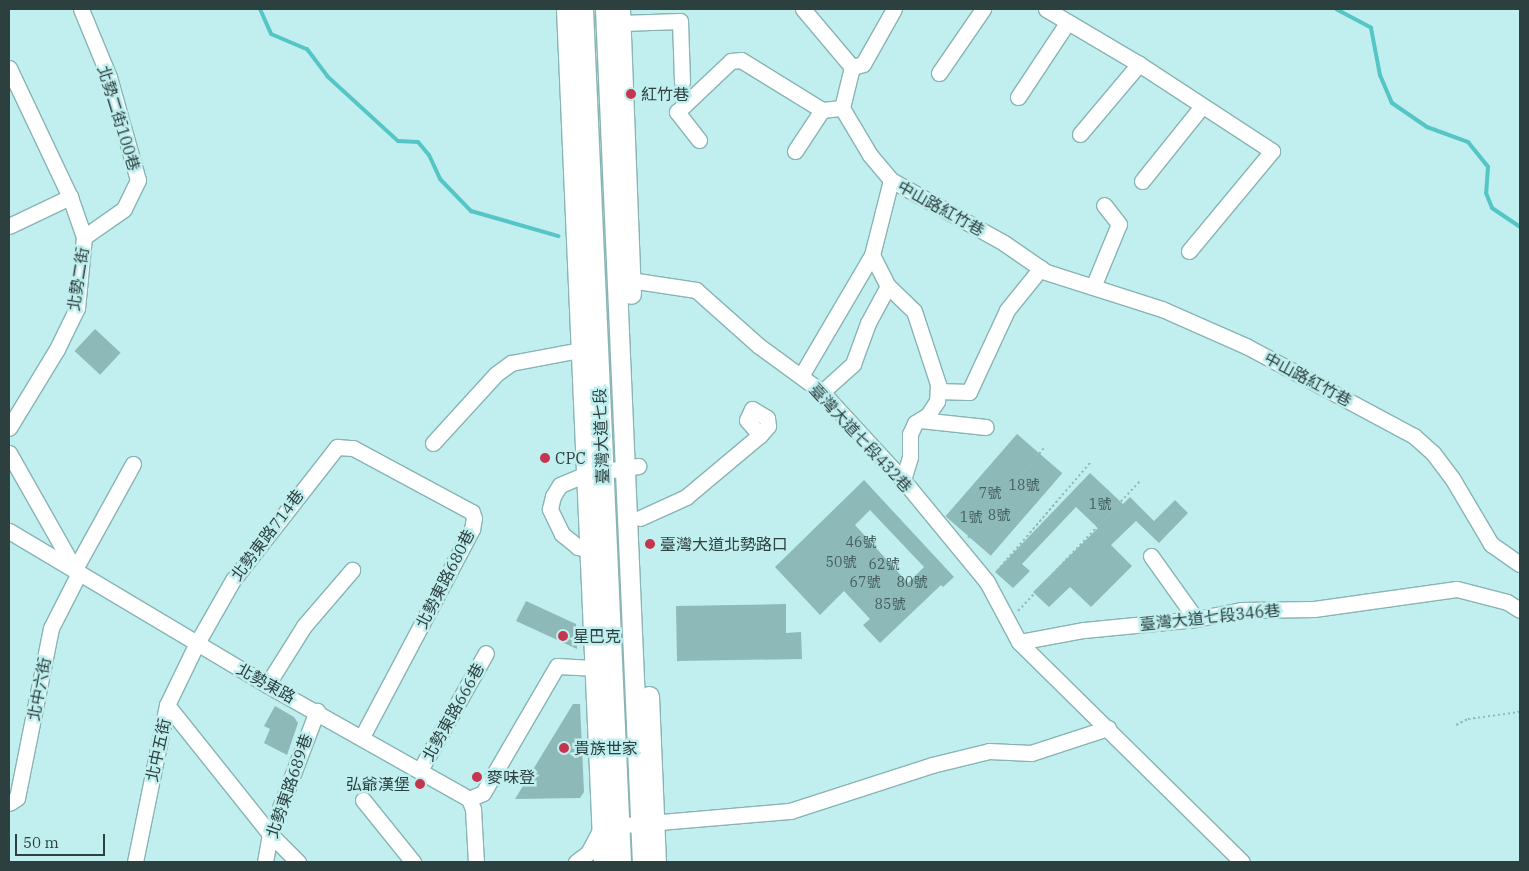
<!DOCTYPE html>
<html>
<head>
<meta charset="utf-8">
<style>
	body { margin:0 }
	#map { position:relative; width:1529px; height:871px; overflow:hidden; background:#c1efef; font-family:"IBM Plex Serif","Noto Sans TC",serif }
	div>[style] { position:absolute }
	.stream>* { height:4px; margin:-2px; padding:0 2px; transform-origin:2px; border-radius:2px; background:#56c5c5 }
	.building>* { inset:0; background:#8dbab9; transform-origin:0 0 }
	.path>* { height:2px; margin-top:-1px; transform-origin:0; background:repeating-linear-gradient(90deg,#94baba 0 2.5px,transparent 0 5px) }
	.roads { filter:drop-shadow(1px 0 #88b4b3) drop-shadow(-1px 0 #88b4b3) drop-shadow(0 1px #88b4b3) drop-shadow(0 -1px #88b4b3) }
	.minor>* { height:15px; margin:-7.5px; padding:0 7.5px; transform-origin:7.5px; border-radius:7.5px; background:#fff }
	.major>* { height:19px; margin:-9.5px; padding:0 9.5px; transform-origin:9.5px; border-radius:9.5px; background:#fff }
	.dots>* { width:14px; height:14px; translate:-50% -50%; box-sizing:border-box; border:2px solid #c1efef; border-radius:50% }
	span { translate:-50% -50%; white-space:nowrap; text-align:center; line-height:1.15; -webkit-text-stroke:5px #c1efef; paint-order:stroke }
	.number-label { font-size:14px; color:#455e5e }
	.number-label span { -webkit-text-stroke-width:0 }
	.poi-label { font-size:16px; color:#2d4040 }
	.left { translate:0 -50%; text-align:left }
	.right { translate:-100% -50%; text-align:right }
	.street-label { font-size:16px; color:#2d4040 }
	.frame { position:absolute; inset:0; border:10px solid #2d4040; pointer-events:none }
	.scale { position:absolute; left:15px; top:834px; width:90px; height:22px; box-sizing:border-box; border:2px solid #2d4040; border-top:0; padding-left:6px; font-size:15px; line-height:18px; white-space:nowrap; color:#2d4040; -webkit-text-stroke:4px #c1efef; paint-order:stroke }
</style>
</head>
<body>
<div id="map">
	<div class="stream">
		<div style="left:260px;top:9px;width:27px;rotate:66deg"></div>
		<div style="left:271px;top:34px;width:39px;rotate:23deg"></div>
		<div style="left:307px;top:49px;width:34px;rotate:53deg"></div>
		<div style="left:327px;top:76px;width:96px;rotate:42.5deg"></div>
		<div style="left:398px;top:141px;width:20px;rotate:3deg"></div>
		<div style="left:418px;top:142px;width:17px;rotate:50deg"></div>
		<div style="left:429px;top:155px;width:26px;rotate:65deg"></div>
		<div style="left:440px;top:179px;width:45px;rotate:45.9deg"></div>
		<div style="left:471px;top:211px;width:91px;rotate:16deg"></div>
		<div style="left:1336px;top:9px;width:40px;rotate:28deg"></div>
		<div style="left:1371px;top:28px;width:48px;rotate:79.2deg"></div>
		<div style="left:1380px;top:75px;width:30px;rotate:67deg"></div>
		<div style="left:1392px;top:103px;width:42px;rotate:34.4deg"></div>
		<div style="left:1427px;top:127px;width:44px;rotate:20.1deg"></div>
		<div style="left:1468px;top:142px;width:32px;rotate:51deg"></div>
		<div style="left:1488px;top:167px;width:26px;rotate:94deg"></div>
		<div style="left:1486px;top:193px;width:16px;rotate:68deg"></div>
		<div style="left:1492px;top:208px;width:34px;rotate:34deg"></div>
	</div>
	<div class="building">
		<div style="left:95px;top:329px;width:35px;height:30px;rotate:43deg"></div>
		<div style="left:1017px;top:434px;width:60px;height:109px;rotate:41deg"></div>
		<div style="clip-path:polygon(1090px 473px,1123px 504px,1130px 497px,1154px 521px,1175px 500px,1188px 513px,1159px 543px,1136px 521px,1111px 545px,1132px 566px,1091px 607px,1070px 587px,1049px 607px,1033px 592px,1098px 528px,1076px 507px,1022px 564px,1030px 571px,1013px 588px,995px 572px)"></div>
		<div style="clip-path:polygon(evenodd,864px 480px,954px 577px,943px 587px,941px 585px,880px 643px,863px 625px,870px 619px,844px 591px,820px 615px,775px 567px,864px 480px,870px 510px,924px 567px,908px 583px,855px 525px,870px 510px)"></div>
		<div style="clip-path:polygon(526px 601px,576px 624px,577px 649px,516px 621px)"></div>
		<div style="clip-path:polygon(786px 604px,786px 633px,801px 632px,802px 659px,677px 661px,676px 606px)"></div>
		<div style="clip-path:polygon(573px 704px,580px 704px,584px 792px,580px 798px,515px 799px)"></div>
		<div style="clip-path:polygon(275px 706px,294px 717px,298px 723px,287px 755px,264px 743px,270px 729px,264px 726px)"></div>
	</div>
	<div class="path">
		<div style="left:968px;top:538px;width:119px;rotate:-49.8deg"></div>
		<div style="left:997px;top:571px;width:143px;rotate:-49.3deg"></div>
		<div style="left:1018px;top:611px;width:178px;rotate:-46.8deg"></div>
		<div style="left:1456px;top:725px;width:13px;rotate:-27deg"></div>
		<div style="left:1468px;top:719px;width:52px;rotate:-7.7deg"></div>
	</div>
	<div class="roads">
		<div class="minor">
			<div style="left:81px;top:9px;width:74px;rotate:67.6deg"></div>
			<div style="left:109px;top:77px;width:107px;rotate:74.3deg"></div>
			<div style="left:138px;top:180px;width:32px;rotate:116deg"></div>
			<div style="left:124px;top:209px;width:49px;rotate:145deg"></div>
			<div style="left:803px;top:9px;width:76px;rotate:49.8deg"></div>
			<div style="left:852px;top:67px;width:42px;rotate:103.7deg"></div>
			<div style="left:842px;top:108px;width:55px;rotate:59.2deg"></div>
			<div style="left:870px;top:155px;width:33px;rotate:50deg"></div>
			<div style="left:891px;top:180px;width:129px;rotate:29.1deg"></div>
			<div style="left:1004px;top:243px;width:51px;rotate:34.6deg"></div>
			<div style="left:1046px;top:272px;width:122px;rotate:17.7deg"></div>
			<div style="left:1162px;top:309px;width:92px;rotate:23.8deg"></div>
			<div style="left:1246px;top:346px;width:191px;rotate:28.2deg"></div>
			<div style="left:1414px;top:436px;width:25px;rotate:42deg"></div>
			<div style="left:1433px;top:453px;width:31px;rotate:53deg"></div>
			<div style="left:1452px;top:478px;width:77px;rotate:59.4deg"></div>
			<div style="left:1491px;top:544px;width:35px;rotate:35deg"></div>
			<div style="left:1046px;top:9px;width:108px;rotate:30.6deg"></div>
			<div style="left:1139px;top:64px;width:159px;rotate:33.2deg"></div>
			<div style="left:1272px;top:151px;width:130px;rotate:129.7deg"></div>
			<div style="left:621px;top:23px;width:59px;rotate:-1.9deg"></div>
			<div style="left:680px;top:21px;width:61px;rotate:88.1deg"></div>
			<div style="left:852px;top:67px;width:11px;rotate:-15deg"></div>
			<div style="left:863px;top:64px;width:63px;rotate:-60.6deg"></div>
			<div style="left:9px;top:68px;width:143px;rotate:64.7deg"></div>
			<div style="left:70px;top:197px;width:42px;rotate:70.7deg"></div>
			<div style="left:84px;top:237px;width:71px;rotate:95.6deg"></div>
			<div style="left:77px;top:308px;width:46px;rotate:116deg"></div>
			<div style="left:57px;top:349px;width:92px;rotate:121.3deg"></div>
			<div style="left:939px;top:73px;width:78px;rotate:-55.5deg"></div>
			<div style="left:1018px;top:97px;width:89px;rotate:-56.5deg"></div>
			<div style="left:1080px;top:134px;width:92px;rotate:-49.9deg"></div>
			<div style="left:699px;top:140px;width:36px;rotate:-128deg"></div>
			<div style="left:677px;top:112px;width:74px;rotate:-43.4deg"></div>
			<div style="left:731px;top:61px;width:10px;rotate:-6deg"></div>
			<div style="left:741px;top:60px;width:95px;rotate:31.7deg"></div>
			<div style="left:822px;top:110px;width:20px;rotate:-6deg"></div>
			<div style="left:795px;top:151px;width:49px;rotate:-56.6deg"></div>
			<div style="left:891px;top:180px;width:77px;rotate:104.2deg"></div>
			<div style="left:872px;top:255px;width:35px;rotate:63deg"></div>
			<div style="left:888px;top:286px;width:36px;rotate:44deg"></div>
			<div style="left:914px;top:311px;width:77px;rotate:71.8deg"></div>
			<div style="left:938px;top:384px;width:17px;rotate:93deg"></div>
			<div style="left:937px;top:401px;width:17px;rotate:123deg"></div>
			<div style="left:928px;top:415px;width:15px;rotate:148deg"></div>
			<div style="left:915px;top:423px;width:12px;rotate:114deg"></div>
			<div style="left:910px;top:434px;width:23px;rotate:90deg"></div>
			<div style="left:910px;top:457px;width:24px;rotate:107deg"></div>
			<div style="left:1142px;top:181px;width:96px;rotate:-51.3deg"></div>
			<div style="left:9px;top:226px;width:68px;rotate:-25.4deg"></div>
			<div style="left:630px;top:280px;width:67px;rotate:8.6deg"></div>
			<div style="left:696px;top:290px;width:84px;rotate:41.6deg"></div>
			<div style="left:759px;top:346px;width:78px;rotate:36.1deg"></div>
			<div style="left:822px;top:392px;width:120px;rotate:47.4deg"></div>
			<div style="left:903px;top:480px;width:132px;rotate:50.5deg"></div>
			<div style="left:987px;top:582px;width:68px;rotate:61.9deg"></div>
			<div style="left:1019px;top:642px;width:313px;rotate:44.6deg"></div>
			<div style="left:1093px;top:287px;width:68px;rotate:-67.6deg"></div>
			<div style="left:1119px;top:224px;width:24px;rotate:-128deg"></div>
			<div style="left:801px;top:376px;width:140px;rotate:-59.6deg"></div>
			<div style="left:938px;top:391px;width:31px;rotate:2deg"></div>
			<div style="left:969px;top:392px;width:90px;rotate:-65.1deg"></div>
			<div style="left:1007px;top:310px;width:54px;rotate:-51deg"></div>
			<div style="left:822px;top:392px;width:42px;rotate:-42.1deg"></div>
			<div style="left:853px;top:364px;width:44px;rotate:-69.9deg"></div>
			<div style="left:868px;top:323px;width:42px;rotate:-61.6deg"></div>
			<div style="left:920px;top:420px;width:66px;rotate:6.1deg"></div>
			<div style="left:433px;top:443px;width:93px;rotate:-47.6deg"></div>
			<div style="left:496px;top:374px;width:19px;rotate:-36deg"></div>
			<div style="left:511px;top:363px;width:70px;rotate:-10.7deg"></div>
			<div style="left:9px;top:453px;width:140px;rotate:60.5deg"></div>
			<div style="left:78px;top:575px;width:59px;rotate:117deg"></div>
			<div style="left:51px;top:628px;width:173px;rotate:101.3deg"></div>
			<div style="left:17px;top:798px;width:9px;rotate:148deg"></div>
			<div style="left:640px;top:518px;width:51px;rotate:-24.5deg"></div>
			<div style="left:686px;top:497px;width:97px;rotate:-40deg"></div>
			<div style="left:760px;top:435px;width:12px;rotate:-48deg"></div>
			<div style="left:768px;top:426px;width:8px;rotate:-97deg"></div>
			<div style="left:767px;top:418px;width:17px;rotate:-149deg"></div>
			<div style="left:752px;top:409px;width:12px;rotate:114deg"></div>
			<div style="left:747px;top:420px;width:20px;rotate:49deg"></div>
			<div style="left:9px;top:531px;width:300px;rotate:30.8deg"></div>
			<div style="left:267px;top:685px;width:232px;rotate:29.4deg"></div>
			<div style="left:469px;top:799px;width:11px;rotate:68deg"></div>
			<div style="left:473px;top:809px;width:53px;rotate:86.8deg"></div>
			<div style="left:599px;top:552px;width:22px;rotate:-167deg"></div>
			<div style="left:578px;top:547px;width:21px;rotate:-141deg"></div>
			<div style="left:562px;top:534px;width:28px;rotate:-116deg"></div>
			<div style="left:550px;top:509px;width:13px;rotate:-77deg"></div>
			<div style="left:553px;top:496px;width:13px;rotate:-58deg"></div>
			<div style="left:560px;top:485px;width:28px;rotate:-23deg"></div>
			<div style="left:586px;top:474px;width:53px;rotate:-8.7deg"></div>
			<div style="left:1151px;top:556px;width:77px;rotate:54.5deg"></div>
			<div style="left:75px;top:569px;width:120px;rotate:-61.1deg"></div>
			<div style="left:1019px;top:642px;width:66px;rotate:-10.5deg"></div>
			<div style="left:1084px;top:630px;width:113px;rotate:-5.6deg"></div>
			<div style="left:1196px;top:619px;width:46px;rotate:-11.3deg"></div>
			<div style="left:1241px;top:610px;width:73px;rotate:-0.8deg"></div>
			<div style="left:1314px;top:609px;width:144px;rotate:-8deg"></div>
			<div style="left:1457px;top:589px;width:52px;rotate:14.6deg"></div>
			<div style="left:1507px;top:602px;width:15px;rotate:32deg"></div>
			<div style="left:267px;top:685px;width:70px;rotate:-57.9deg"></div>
			<div style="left:304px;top:626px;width:74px;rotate:-49.4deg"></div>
			<div style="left:167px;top:705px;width:165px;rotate:51.4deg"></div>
			<div style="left:270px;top:834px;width:40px;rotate:45deg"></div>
			<div style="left:420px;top:770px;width:134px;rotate:-60.6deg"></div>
			<div style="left:469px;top:799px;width:15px;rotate:-23deg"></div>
			<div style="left:483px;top:793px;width:147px;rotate:-59.8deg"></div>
			<div style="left:557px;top:666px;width:36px;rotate:3deg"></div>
			<div style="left:363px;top:800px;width:80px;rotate:51.1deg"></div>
			<div style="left:135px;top:862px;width:160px;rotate:-78.5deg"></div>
			<div style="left:167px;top:705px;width:69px;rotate:-64.2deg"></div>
			<div style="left:197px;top:643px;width:73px;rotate:-60.3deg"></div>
			<div style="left:233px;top:580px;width:169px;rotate:-52deg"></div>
			<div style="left:337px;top:447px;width:16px;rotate:4deg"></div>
			<div style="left:353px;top:448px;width:135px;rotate:28.3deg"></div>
			<div style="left:472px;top:512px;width:6px;rotate:72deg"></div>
			<div style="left:474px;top:518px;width:11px;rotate:100deg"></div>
			<div style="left:472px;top:529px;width:235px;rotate:117.9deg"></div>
			<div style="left:265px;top:862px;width:28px;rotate:-80deg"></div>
			<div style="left:270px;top:834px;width:132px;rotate:-69.1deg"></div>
			<div style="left:576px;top:862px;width:15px;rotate:-37deg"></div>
			<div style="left:588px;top:853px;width:30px;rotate:-62deg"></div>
			<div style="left:602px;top:827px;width:189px;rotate:-4.9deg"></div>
			<div style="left:790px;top:811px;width:149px;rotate:-17.9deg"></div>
			<div style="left:932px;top:765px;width:59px;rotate:-13.8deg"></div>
			<div style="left:989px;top:751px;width:42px;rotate:2.7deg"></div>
			<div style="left:1031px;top:753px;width:81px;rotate:-18deg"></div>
		</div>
		<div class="major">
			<div style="left:566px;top:9px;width:854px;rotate:87.52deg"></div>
			<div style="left:583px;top:9px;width:854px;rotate:87.45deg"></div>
			<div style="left:605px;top:9px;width:854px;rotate:87.52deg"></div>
			<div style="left:620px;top:9px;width:285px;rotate:87.8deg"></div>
			<div style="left:649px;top:696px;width:166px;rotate:87.6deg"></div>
		</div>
	</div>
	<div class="dots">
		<div style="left:631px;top:94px;background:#c6354f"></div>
		<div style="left:545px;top:458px;background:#c6354f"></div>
		<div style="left:650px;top:544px;background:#c6354f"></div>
		<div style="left:563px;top:636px;background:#c6354f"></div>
		<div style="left:564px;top:748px;background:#c6354f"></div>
		<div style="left:477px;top:777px;background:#c6354f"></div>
		<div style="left:420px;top:784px;background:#c6354f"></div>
	</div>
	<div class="number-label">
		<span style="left:1024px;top:485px">18號</span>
		<span style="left:990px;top:493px">7號</span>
		<span style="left:1100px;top:504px">1號</span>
		<span style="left:999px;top:515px">8號</span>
		<span style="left:971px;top:517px">1號</span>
		<span style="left:861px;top:542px">46號</span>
		<span style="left:841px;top:562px">50號</span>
		<span style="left:884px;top:564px">62號</span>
		<span style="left:865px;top:582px">67號</span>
		<span style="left:912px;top:582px">80號</span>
		<span style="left:890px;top:604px">85號</span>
	</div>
	<div class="poi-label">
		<span class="left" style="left:641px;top:94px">紅竹巷</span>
		<span class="left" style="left:555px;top:458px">CPC</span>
		<span class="left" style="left:660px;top:544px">臺灣大道北勢路口</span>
		<span class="left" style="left:573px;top:636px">星巴克</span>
		<span class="left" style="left:574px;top:748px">貴族世家</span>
		<span class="left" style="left:487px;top:777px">麥味登</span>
		<span class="right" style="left:410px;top:784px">弘爺漢堡</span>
	</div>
	<div class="street-label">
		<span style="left:119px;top:118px;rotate:73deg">北勢二街100巷</span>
		<span style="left:941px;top:208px;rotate:29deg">中山路紅竹巷</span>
		<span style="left:78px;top:279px;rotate:-81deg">北勢二街</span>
		<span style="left:1308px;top:379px;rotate:28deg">中山路紅竹巷</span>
		<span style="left:601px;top:436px;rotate:-92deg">臺灣大道七段</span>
		<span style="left:861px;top:438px;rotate:47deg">臺灣大道七段432巷</span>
		<span style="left:267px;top:535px;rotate:-53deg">北勢東路714巷</span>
		<span style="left:445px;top:579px;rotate:-63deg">北勢東路680巷</span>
		<span style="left:1210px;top:617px;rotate:-6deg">臺灣大道七段346巷</span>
		<span style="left:266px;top:683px;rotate:29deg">北勢東路</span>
		<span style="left:39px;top:689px;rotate:-79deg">北中六街</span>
		<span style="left:453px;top:712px;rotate:-61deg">北勢東路666巷</span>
		<span style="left:158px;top:750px;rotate:-78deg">北中五街</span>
		<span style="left:289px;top:786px;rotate:-71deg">北勢東路689巷</span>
	</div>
	<div class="frame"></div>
	<div class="scale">50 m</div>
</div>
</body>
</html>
